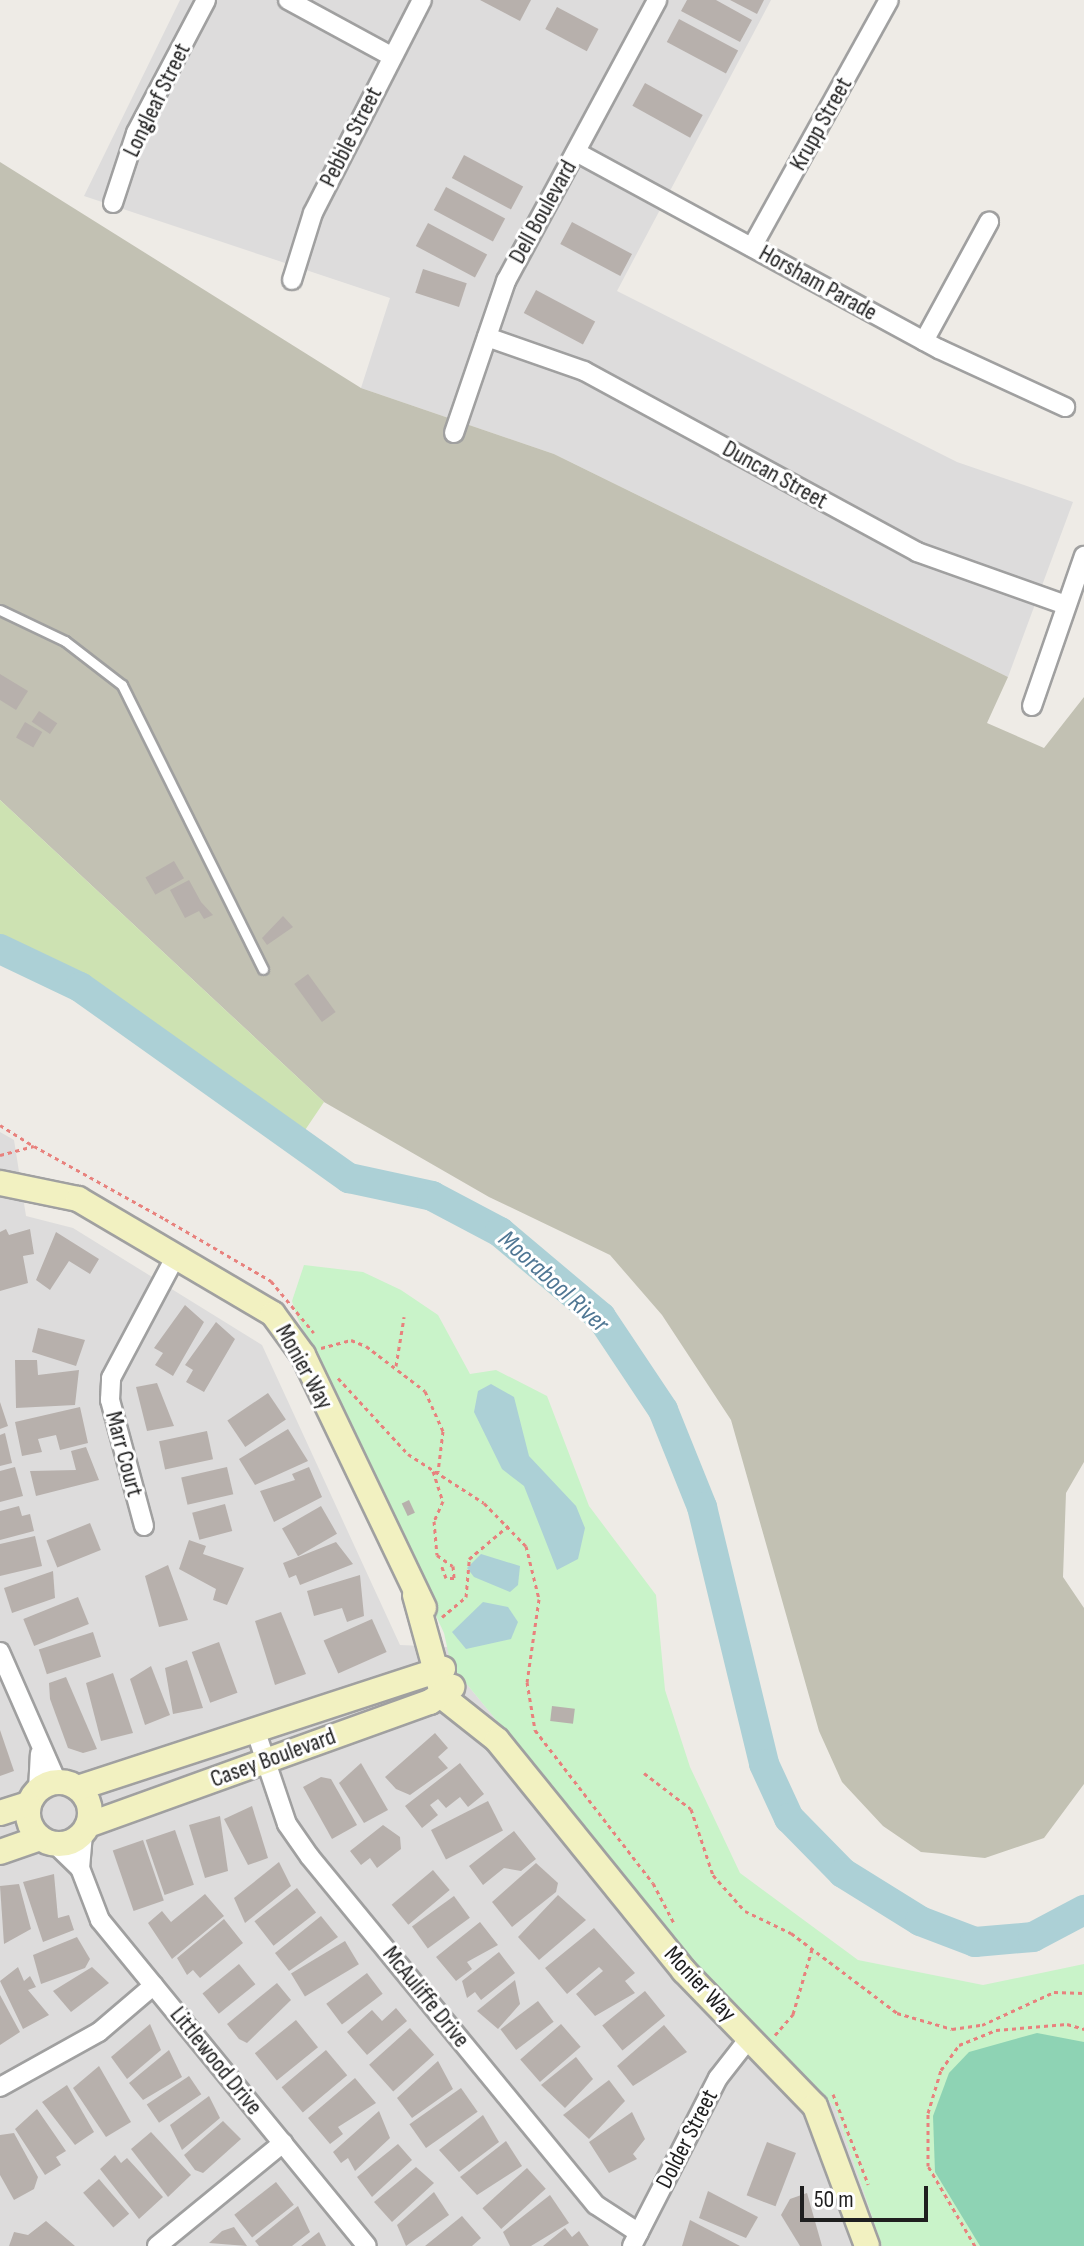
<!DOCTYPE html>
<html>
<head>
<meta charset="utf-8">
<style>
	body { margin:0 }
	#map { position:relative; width:1084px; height:2246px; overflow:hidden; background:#eeebe6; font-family:"Sofia Sans Condensed",sans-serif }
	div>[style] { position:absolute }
	.residential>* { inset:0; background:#dddcdc }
	.construction>* { inset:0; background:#c2c1b3 }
	.grass>* { inset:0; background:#cde2b2 }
	.park>* { inset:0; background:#c9f3c9 }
	.pitch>* { inset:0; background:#8ed3b4 }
	.water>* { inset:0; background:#acd0d6 }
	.river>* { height:30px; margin:-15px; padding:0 15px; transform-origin:15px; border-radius:15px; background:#acd0d6 }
	.building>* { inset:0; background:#b7b0ac; transform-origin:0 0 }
	.path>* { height:3px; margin-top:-1.5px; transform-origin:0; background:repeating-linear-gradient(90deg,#e8817d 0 4px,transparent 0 8px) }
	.roads { filter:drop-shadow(2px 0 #a0a0a0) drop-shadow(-2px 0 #a0a0a0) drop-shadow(0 2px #a0a0a0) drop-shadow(0 -2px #a0a0a0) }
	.lane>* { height:9px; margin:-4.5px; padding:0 4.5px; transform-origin:4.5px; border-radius:4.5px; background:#fff }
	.street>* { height:18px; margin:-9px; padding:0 9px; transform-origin:9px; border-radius:9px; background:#fff }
	.secondary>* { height:24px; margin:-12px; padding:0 12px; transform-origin:12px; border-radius:12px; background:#f2f1c1 }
	.secondary>.ring { margin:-12px; padding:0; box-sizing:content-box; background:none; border:24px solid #f2f1c1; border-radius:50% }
	span { translate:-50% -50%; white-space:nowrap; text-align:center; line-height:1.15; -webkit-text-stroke:6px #fff; paint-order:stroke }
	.street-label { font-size:24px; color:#1f1f1f }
	.water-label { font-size:26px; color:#507794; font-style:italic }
	.scale { position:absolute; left:800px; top:2186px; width:128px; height:36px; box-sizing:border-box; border:4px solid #1f1f1f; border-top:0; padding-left:10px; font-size:24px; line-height:28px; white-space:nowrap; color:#1f1f1f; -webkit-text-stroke:6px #fff; paint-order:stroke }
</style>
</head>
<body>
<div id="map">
	<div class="residential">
		<div style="clip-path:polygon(180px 0,771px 0,617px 291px,957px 462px,1073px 502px,1008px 677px,554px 454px,361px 388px,390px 298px,84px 196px)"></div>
		<div style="clip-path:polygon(0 1132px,14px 1140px,26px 1216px,73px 1228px,262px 1345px,400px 1645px,448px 1647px,451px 1665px,698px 1965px,835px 2107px,882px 2246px,0 2246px)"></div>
	</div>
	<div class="construction">
		<div style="clip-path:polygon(0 162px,361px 388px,554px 454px,1008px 677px,987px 723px,1044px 748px,1084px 697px,1084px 1462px,1066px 1493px,1063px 1577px,1084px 1608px,1084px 1784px,1044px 1838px,985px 1858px,921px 1852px,883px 1826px,842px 1782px,819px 1731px,731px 1420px,662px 1315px,610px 1255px,489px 1197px,324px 1102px,0 800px)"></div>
	</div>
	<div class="grass">
		<div style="clip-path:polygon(0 800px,324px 1102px,297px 1142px,80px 987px,0 949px)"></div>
	</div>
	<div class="park">
		<div style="clip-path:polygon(304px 1265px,363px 1272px,401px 1290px,438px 1315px,470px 1374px,496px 1370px,547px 1396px,589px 1506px,656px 1595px,665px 1690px,690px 1767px,740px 1873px,858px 1960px,983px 1985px,1084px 1964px,1084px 2246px,882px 2246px,835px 2107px,698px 1965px,451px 1665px,444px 1633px,297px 1317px,292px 1301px)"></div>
	</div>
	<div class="pitch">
		<div style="clip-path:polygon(1037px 2033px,1084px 2042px,1084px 2246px,980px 2246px,935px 2172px,933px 2116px,949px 2073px,969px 2052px)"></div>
	</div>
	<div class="water">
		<div style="clip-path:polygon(491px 1384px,514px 1397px,529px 1456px,576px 1506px,585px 1528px,578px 1559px,557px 1570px,524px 1486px,502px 1469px,474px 1412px,478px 1391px)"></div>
		<div style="clip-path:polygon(481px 1554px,520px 1566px,518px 1585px,510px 1592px,474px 1577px,467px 1568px)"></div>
		<div style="clip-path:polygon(483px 1602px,508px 1607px,518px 1622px,511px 1639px,466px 1649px,452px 1632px)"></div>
	</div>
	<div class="river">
		<div style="left:0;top:949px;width:89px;rotate:25.4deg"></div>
		<div style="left:80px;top:987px;width:330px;rotate:35.4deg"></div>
		<div style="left:349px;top:1178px;width:85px;rotate:12.2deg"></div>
		<div style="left:432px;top:1196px;width:77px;rotate:27.9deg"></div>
		<div style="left:500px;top:1232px;width:132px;rotate:40.1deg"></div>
		<div style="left:601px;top:1317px;width:112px;rotate:56.3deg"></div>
		<div style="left:663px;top:1410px;width:105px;rotate:68.1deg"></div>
		<div style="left:702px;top:1507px;width:264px;rotate:76.4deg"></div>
		<div style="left:764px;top:1764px;width:60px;rotate:65.2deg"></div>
		<div style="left:789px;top:1818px;width:77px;rotate:45.5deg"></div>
		<div style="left:843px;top:1873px;width:91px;rotate:31.9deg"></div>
		<div style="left:920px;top:1921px;width:59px;rotate:20.9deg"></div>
		<div style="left:975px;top:1942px;width:58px;rotate:-4.9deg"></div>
		<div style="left:1033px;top:1937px;width:58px;rotate:-27.9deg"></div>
	</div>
	<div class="building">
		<div style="clip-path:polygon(480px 0,531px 0,520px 21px)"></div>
		<div style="clip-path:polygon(687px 0,716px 0,752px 20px,740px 42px,681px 11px)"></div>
		<div style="clip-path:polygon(730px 0,764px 0,757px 14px)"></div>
		<div style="left:557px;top:7px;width:47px;height:25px;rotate:28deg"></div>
		<div style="left:679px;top:19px;width:67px;height:26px;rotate:28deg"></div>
		<div style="left:645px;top:83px;width:66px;height:26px;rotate:29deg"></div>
		<div style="left:464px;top:155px;width:67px;height:26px;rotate:28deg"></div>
		<div style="left:446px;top:187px;width:67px;height:26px;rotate:28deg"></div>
		<div style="left:572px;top:222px;width:68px;height:25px;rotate:28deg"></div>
		<div style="left:428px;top:223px;width:67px;height:26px;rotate:28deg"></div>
		<div style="left:423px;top:269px;width:46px;height:25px;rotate:18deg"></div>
		<div style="left:536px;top:290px;width:67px;height:26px;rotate:28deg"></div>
		<div style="clip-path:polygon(0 674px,28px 691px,16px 710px,0 700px)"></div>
		<div style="left:39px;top:711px;width:22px;height:13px;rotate:34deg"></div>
		<div style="left:25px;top:722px;width:20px;height:18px;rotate:30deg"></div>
		<div style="left:174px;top:861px;width:20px;height:33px;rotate:60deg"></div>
		<div style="clip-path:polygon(189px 880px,201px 902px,213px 915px,204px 919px,199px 911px,185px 918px,170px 890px)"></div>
		<div style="clip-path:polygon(283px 916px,293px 927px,267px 945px,262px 938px)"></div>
		<div style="left:308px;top:974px;width:47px;height:17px;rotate:54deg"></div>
		<div style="clip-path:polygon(6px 1229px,9px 1235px,30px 1229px,34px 1254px,23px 1256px,28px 1283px,0 1291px,0 1232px)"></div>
		<div style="clip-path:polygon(56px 1232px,99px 1259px,90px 1274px,69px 1261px,50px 1290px,36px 1280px)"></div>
		<div style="clip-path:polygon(185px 1305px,204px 1322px,173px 1376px,155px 1365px,163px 1353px,154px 1348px)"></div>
		<div style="clip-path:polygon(216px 1322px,235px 1339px,204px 1392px,186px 1382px,193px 1370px,185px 1365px)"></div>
		<div style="clip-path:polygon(38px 1328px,85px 1340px,76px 1366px,32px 1352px)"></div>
		<div style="clip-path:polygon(15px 1360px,37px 1360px,38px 1375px,79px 1370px,75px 1405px,16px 1408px)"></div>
		<div style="clip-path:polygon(157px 1383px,174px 1426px,147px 1431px,136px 1387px)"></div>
		<div style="left:268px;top:1393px;width:32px;height:49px;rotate:56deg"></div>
		<div style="clip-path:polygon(0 1402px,8px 1426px,0 1429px)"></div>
		<div style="clip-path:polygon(80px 1407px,88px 1443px,60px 1450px,56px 1435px,38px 1439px,42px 1452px,22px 1456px,15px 1422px)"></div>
		<div style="clip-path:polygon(288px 1429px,308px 1461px,255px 1485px,239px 1459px)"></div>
		<div style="left:207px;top:1431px;width:29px;height:49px;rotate:78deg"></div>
		<div style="clip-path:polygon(5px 1433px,12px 1463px,0 1466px,0 1435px)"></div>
		<div style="clip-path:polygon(86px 1447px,99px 1480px,36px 1496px,30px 1471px,76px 1470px,71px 1451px)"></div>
		<div style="clip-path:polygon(15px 1467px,23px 1496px,0 1502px,0 1471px)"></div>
		<div style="left:227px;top:1467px;width:28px;height:47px;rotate:77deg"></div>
		<div style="clip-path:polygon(309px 1467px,322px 1497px,274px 1522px,260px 1491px,295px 1480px,292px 1474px)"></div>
		<div style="left:409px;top:1500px;width:14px;height:8px;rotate:65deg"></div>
		<div style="left:225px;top:1504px;width:28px;height:34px;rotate:75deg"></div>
		<div style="clip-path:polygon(19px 1506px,22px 1516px,30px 1514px,34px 1531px,0 1540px,0 1511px)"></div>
		<div style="left:321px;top:1506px;width:32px;height:45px;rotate:60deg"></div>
		<div style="left:90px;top:1523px;width:29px;height:47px;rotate:68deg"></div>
		<div style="clip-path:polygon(35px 1536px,42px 1566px,0 1576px,0 1544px)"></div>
		<div style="clip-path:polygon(189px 1540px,206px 1546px,203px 1554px,244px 1568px,227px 1605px,213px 1600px,216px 1589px,179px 1569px)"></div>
		<div style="clip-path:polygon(336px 1542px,353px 1564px,300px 1585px,296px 1575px,289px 1578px,283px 1563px)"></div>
		<div style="clip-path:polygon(168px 1565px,188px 1620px,159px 1627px,145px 1576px)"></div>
		<div style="clip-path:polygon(53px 1571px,55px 1598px,12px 1613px,4px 1588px)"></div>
		<div style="clip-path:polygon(360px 1575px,364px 1616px,347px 1622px,342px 1608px,314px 1616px,307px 1591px)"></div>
		<div style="left:78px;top:1597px;width:29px;height:59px;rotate:68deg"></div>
		<div style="clip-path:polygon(281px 1612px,306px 1674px,275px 1685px,255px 1621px)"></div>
		<div style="left:372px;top:1619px;width:36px;height:53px;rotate:66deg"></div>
		<div style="left:93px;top:1632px;width:26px;height:57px;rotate:72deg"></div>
		<div style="left:219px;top:1642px;width:54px;height:29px;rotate:70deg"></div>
		<div style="clip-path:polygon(187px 1660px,203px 1708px,173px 1714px,165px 1668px)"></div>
		<div style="clip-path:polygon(151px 1666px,170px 1715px,145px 1725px,130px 1679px)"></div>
		<div style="clip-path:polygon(113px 1673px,133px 1733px,101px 1741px,86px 1683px)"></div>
		<div style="clip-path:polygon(66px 1677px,97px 1749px,83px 1753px,68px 1748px,50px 1699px,49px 1683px)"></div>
		<div style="left:552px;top:1706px;width:23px;height:15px;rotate:7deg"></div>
		<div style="clip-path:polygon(0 1730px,14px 1771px,0 1776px)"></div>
		<div style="clip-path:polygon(435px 1733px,448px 1748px,438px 1757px,448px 1768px,410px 1795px,396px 1789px,385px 1777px)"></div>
		<div style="clip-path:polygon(361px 1763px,388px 1810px,364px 1823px,339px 1783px)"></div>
		<div style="clip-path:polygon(460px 1763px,484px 1794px,468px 1807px,460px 1797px,446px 1808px,438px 1799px,430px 1805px,438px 1815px,422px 1828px,405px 1806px)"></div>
		<div style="clip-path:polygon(321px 1777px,331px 1779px,357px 1825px,332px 1839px,303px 1787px)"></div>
		<div style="left:488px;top:1801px;width:33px;height:64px;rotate:63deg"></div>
		<div style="clip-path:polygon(252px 1806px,268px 1858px,248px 1865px,224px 1819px)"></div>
		<div style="clip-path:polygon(220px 1816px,228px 1871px,205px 1878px,189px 1825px)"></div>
		<div style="clip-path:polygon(383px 1825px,400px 1837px,401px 1849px,377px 1868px,370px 1858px,361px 1865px,350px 1851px)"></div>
		<div style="left:175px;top:1830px;width:58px;height:31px;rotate:71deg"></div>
		<div style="clip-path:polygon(514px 1831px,536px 1859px,521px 1871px,504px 1868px,483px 1885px,469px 1866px)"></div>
		<div style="left:143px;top:1840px;width:64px;height:32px;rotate:71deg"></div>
		<div style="clip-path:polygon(279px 1862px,291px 1886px,245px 1923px,234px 1898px)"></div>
		<div style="clip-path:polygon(536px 1863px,558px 1883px,556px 1892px,512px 1927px,492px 1902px)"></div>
		<div style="left:433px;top:1870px;width:26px;height:54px;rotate:50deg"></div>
		<div style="clip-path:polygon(54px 1874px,58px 1918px,69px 1915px,74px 1930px,43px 1942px,23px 1882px)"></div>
		<div style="clip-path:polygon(19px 1884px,31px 1929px,4px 1944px,0 1886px)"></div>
		<div style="left:297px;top:1888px;width:31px;height:54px;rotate:52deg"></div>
		<div style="clip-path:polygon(205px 1894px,224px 1916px,172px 1959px,148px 1923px,162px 1911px,171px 1922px)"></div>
		<div style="clip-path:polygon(558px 1895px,586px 1920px,539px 1960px,518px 1937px)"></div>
		<div style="left:454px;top:1896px;width:27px;height:52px;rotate:54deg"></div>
		<div style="clip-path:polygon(321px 1916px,338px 1937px,289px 1971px,275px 1953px)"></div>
		<div style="clip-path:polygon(224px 1919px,243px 1943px,200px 1978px,193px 1970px,187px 1975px,177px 1958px)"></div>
		<div style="clip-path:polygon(480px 1922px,498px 1945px,467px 1962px,472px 1969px,456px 1981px,436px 1957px)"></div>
		<div style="clip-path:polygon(594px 1928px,635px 1973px,625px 1981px,635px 1993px,595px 2016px,576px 1994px,603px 1971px,599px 1967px,567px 1994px,545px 1968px)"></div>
		<div style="clip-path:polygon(77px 1937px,90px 1959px,85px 1968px,41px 1984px,33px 1955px)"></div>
		<div style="left:345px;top:1941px;width:27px;height:63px;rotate:59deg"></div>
		<div style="clip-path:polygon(499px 1952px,515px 1973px,481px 2000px,475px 1992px,467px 1998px,462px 1981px)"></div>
		<div style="left:239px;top:1964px;width:26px;height:47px;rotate:51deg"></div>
		<div style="clip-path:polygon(18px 1967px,24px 1981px,30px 1976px,36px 1987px,28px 1990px,49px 2015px,23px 2029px,0 1981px)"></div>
		<div style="clip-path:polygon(92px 1967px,109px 1983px,71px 2012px,53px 1991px)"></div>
		<div style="left:367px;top:1973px;width:26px;height:51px;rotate:53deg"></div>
		<div style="clip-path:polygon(515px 1980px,520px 2004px,498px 2029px,477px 2011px)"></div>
		<div style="clip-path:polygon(277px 1983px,291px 2000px,247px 2043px,239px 2039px,227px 2024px)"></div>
		<div style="left:645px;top:1991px;width:32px;height:55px;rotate:51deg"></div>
		<div style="clip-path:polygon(0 1995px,20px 2032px,0 2045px)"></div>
		<div style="left:538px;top:2001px;width:26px;height:47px;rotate:53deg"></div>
		<div style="clip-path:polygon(396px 2008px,407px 2021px,367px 2055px,347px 2032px,372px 2010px,382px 2021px)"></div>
		<div style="left:296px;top:2020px;width:35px;height:53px;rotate:51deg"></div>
		<div style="clip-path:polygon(150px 2024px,161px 2050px,127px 2079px,111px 2057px)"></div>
		<div style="left:561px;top:2024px;width:30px;height:54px;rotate:49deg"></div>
		<div style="clip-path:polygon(664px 2025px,687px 2052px,633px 2086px,617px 2066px)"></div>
		<div style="left:410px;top:2028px;width:36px;height:55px;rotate:48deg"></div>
		<div style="clip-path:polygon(169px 2050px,182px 2077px,143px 2100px,129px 2083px)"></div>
		<div style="left:326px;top:2050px;width:33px;height:58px;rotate:50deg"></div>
		<div style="clip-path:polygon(576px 2057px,593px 2079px,565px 2108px,541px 2085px)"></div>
		<div style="clip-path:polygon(438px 2061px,453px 2089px,412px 2118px,397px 2098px)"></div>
		<div style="clip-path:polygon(99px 2066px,131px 2122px,106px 2137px,73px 2088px)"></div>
		<div style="left:189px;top:2076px;width:22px;height:51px;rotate:56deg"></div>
		<div style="clip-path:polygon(355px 2078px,376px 2103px,338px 2127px,343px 2134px,330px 2144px,308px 2118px)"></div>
		<div style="clip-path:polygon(609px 2080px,625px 2101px,589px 2139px,563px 2115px)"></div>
		<div style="clip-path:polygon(67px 2085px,94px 2132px,75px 2145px,42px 2102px)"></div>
		<div style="left:461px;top:2088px;width:29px;height:63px;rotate:55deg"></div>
		<div style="clip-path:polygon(209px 2096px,220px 2118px,182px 2150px,170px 2125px)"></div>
		<div style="clip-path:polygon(37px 2109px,66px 2151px,56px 2157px,61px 2165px,45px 2175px,15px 2129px)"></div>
		<div style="clip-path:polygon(379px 2111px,390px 2138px,355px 2171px,348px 2158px,341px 2163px,333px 2152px)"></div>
		<div style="clip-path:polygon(632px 2112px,645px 2139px,633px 2154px,637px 2159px,609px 2173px,589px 2142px)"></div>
		<div style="clip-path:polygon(483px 2115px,499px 2142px,459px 2172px,439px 2150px)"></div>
		<div style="clip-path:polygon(223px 2121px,241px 2139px,203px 2173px,195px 2170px,184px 2155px)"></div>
		<div style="clip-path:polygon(151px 2132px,191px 2175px,168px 2197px,131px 2149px)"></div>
		<div style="clip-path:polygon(14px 2133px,38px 2177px,34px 2189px,14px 2200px,0 2175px,0 2135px)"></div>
		<div style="clip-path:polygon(506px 2141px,522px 2166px,477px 2195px,460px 2177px)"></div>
		<div style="left:767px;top:2142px;width:31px;height:57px;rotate:21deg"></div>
		<div style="clip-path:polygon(398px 2144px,412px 2160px,372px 2197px,357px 2177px)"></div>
		<div style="clip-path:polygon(115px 2155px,121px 2163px,127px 2158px,163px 2197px,139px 2219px,100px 2169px)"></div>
		<div style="clip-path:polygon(416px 2167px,434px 2183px,392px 2222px,374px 2202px)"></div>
		<div style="left:527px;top:2168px;width:28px;height:60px;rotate:48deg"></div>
		<div style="left:99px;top:2179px;width:46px;height:21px;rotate:49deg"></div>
		<div style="left:276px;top:2182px;width:29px;height:53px;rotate:52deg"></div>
		<div style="clip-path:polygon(708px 2191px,758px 2217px,746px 2238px,699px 2218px)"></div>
		<div style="clip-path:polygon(434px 2192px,449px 2215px,406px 2246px,397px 2225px)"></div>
		<div style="clip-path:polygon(807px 2193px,822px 2246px,800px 2246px,781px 2215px,790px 2199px)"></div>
		<div style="clip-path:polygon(550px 2195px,569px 2223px,531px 2246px,510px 2246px,503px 2232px)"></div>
		<div style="clip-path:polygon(298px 2206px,310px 2232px,292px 2246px,259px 2246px,255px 2241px)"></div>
		<div style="clip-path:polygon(462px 2216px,481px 2238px,472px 2246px,425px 2246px)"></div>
		<div style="clip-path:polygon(690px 2220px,740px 2246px,682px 2246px)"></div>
		<div style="clip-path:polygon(46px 2221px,75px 2246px,9px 2246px,14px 2232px,28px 2235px)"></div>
		<div style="clip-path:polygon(234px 2227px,247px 2246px,209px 2243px,222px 2231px)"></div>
		<div style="clip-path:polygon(565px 2228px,572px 2237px,579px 2231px,589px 2246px,543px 2246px)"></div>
		<div style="clip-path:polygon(319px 2232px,326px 2246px,301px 2246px)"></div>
	</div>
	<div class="path">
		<div style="left:0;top:1125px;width:40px;rotate:32deg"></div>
		<div style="left:0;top:1155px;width:35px;rotate:-15deg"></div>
		<div style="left:34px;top:1146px;width:150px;rotate:29.1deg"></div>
		<div style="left:165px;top:1219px;width:123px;rotate:30.3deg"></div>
		<div style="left:271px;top:1281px;width:67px;rotate:50.4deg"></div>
		<div style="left:321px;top:1348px;width:31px;rotate:-15deg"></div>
		<div style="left:351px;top:1340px;width:16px;rotate:22deg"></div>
		<div style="left:366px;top:1346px;width:74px;rotate:37.3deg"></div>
		<div style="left:425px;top:1391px;width:44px;rotate:65.8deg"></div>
		<div style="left:443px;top:1431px;width:41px;rotate:97deg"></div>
		<div style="left:396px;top:1366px;width:50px;rotate:-80.7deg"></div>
		<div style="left:338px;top:1378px;width:103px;rotate:47.4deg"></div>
		<div style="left:408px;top:1454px;width:90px;rotate:32.8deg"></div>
		<div style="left:484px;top:1503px;width:60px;rotate:45.7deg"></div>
		<div style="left:526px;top:1546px;width:55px;rotate:76.2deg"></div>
		<div style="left:539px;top:1599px;width:84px;rotate:98.2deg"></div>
		<div style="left:527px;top:1682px;width:49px;rotate:80.5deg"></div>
		<div style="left:535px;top:1730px;width:193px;rotate:52.4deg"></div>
		<div style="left:653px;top:1883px;width:47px;rotate:62.4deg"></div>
		<div style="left:433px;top:1471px;width:32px;rotate:72deg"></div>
		<div style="left:443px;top:1501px;width:22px;rotate:114deg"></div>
		<div style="left:434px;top:1521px;width:34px;rotate:85deg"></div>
		<div style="left:437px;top:1555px;width:19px;rotate:35deg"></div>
		<div style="left:453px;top:1566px;width:12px;rotate:85deg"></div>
		<div style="left:454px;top:1578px;width:8px;rotate:180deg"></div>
		<div style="left:446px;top:1578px;width:15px;rotate:-110deg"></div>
		<div style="left:442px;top:1617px;width:31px;rotate:-40deg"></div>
		<div style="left:466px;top:1597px;width:38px;rotate:-85deg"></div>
		<div style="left:469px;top:1559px;width:52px;rotate:-40.4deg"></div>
		<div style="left:644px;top:1773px;width:59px;rotate:37.5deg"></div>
		<div style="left:691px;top:1809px;width:70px;rotate:71.6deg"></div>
		<div style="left:713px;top:1875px;width:48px;rotate:48.4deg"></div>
		<div style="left:745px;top:1911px;width:51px;rotate:25.6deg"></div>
		<div style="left:791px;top:1933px;width:133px;rotate:37deg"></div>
		<div style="left:897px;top:2013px;width:57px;rotate:16.2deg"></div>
		<div style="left:952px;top:2029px;width:30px;rotate:-8deg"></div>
		<div style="left:982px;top:2025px;width:79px;rotate:-24.6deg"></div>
		<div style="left:1054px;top:1992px;width:30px;rotate:2deg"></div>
		<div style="left:775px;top:2035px;width:28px;rotate:-49deg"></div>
		<div style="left:793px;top:2014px;width:68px;rotate:-73.7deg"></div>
		<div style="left:833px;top:2094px;width:97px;rotate:68.7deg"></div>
		<div style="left:975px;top:2246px;width:93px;rotate:-120.4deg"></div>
		<div style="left:928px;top:2166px;width:53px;rotate:-90deg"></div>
		<div style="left:928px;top:2113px;width:45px;rotate:-73.2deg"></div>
		<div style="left:941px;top:2070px;width:31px;rotate:-54deg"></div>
		<div style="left:959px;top:2045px;width:40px;rotate:-22deg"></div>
		<div style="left:996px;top:2030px;width:71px;rotate:-4.8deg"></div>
		<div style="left:1067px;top:2024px;width:18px;rotate:16deg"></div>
	</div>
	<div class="roads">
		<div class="lane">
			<div style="left:0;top:610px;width:72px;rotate:25.5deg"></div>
			<div style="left:65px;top:641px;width:72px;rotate:37.7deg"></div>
			<div style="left:122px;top:685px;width:317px;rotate:63.6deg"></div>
		</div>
		<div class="street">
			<div style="left:288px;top:0;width:117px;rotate:28.5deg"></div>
			<div style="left:576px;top:152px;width:413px;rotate:28.5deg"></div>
			<div style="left:939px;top:349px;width:139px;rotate:24.7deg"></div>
			<div style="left:113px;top:203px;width:74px;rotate:-71.8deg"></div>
			<div style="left:136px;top:133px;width:150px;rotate:-62.2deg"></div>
			<div style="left:752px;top:247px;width:282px;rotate:-61deg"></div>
			<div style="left:292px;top:280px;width:70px;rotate:-72.6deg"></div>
			<div style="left:313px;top:213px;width:239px;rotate:-62.9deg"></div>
			<div style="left:487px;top:337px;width:103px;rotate:19.3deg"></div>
			<div style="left:584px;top:371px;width:379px;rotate:28.5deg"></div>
			<div style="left:917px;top:552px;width:158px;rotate:19.6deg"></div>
			<div style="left:924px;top:341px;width:136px;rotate:-61.4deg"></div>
			<div style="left:454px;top:433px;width:161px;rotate:-71.1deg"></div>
			<div style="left:506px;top:281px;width:319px;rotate:-61.7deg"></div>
			<div style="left:1032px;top:706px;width:159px;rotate:-70.9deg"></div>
			<div style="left:144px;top:1526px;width:131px;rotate:-105.1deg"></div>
			<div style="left:110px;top:1400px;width:22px;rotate:-87deg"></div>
			<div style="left:111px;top:1378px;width:140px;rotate:-62deg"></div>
			<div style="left:0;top:1652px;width:142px;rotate:66.3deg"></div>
			<div style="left:256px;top:1732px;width:97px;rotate:71.4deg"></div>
			<div style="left:287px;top:1824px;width:40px;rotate:55.1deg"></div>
			<div style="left:310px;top:1857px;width:450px;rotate:50.6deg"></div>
			<div style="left:596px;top:2205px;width:51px;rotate:33.1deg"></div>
			<div style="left:38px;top:1790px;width:36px;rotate:-87deg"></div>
			<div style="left:83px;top:1834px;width:34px;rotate:95deg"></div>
			<div style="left:80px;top:1868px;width:56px;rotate:69deg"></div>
			<div style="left:100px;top:1920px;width:421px;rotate:50.7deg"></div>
			<div style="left:56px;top:1845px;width:33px;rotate:44deg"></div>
			<div style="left:0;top:2087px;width:113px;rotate:-29.1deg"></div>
			<div style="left:99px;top:2032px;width:72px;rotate:-40.5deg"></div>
			<div style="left:157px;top:2246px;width:163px;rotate:-39.3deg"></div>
			<div style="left:632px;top:2246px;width:189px;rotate:-62.9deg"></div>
			<div style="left:718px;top:2078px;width:52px;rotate:-52deg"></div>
		</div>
		<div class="secondary">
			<div style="left:0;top:1183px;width:80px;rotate:11.6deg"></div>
			<div style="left:78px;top:1199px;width:226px;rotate:30.5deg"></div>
			<div style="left:273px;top:1314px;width:51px;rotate:53.8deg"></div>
			<div style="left:303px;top:1355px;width:280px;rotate:64.4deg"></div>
			<div style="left:415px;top:1595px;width:106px;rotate:74.6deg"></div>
			<div style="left:443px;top:1697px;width:69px;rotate:38.5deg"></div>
			<div style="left:497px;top:1740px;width:297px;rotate:51deg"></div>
			<div style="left:684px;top:1971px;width:188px;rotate:45.9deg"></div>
			<div style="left:815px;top:2106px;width:149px;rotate:69.6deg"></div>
			<div class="ring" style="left:28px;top:1782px;width:38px;height:38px"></div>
			<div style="left:78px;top:1788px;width:384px;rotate:-18.1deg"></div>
			<div style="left:0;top:1813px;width:29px;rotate:-18deg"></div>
			<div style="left:88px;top:1825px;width:363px;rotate:-19.8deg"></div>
			<div style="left:430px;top:1702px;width:27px;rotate:-34deg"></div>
			<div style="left:0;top:1852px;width:42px;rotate:-19.3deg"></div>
		</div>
	</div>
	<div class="street-label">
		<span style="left:157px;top:100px;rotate:-64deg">Longleaf Street</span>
		<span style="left:821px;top:124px;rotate:-61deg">Krupp Street</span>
		<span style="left:351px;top:137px;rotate:-63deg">Pebble Street</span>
		<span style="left:543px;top:212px;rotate:-61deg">Dell Boulevard</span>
		<span style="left:818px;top:283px;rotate:29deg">Horsham Parade</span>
		<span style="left:775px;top:475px;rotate:29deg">Duncan Street</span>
		<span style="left:304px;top:1367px;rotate:61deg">Monier Way</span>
		<span style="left:124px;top:1454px;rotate:75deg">Marr Court</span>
		<span style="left:273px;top:1758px;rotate:-20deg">Casey Boulevard</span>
		<span style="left:700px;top:1984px;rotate:47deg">Monier Way</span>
		<span style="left:426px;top:1997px;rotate:51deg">McAuliffe Drive</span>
		<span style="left:216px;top:2061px;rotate:51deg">Littlewood Drive</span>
		<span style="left:687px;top:2139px;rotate:-63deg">Dolder Street</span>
	</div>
	<div class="water-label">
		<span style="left:553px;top:1282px;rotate:42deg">Moorabool River</span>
	</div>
	<div class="scale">50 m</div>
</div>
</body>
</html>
